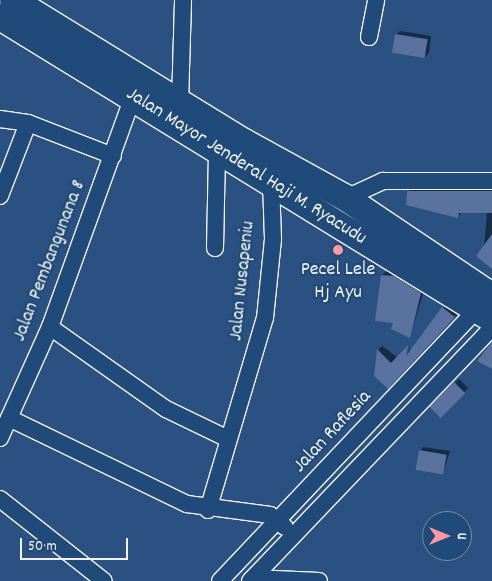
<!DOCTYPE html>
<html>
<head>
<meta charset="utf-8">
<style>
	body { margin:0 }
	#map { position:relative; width:492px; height:581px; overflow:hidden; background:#2a5181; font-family:Dekko,sans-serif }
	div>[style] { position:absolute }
	.shadow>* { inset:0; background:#0007; transform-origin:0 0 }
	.building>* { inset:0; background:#5972a0; transform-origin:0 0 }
	.roads { filter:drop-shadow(1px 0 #f4f1e8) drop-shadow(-1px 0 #f4f1e8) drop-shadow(0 1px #f4f1e8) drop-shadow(0 -1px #f4f1e8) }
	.minor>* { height:16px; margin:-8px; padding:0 8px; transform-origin:8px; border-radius:8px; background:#1f4a7a }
	.primary>* { height:26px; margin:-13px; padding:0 13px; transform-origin:13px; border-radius:13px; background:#1f4a7a }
	.dots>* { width:14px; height:14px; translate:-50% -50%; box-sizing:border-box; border:2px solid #1f4a7a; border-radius:50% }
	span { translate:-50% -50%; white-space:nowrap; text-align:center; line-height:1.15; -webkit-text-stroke:4.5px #1f4a7a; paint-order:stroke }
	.street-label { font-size:20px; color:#f4f1e8 }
	.poi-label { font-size:20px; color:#f4f1e8 }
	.north { position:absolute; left:422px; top:511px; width:50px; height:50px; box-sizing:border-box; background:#1f4a7a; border:1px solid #748da6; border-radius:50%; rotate:90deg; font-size:14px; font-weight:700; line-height:20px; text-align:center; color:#f4f1e8 }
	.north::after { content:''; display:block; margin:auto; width:18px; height:22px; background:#ff9aa2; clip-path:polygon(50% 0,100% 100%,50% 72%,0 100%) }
	.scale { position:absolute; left:20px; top:538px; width:108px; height:22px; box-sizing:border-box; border:2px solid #f4f1e8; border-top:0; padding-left:6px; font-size:15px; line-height:18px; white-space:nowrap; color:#f4f1e8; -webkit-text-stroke:4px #1f4a7a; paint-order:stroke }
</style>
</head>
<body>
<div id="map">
	<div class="shadow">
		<div style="clip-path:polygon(400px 31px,431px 36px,429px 53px,425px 57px,396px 35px)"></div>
		<div style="clip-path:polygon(492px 185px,492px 259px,484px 248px,487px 212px,463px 211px,458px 217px,408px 192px,413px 187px)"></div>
		<div style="clip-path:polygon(388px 270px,425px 288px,410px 336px,394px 322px,382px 275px)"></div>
		<div style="clip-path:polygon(447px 303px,459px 312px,388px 387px,376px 375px,378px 350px,382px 346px,405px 363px,410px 345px,409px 354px)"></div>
		<div style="left:459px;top:379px;width:13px;height:40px;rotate:45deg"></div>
		<div style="clip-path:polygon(423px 447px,450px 451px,443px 473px,420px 451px)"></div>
	</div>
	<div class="building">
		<div style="left:395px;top:34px;width:33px;height:19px;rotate:9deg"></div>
		<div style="clip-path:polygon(407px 191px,492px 191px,492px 213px,459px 213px,458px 218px,406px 205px)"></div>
		<div style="clip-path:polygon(492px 234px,492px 269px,476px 256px)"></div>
		<div style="clip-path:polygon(381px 275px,394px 276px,421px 293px,410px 338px,391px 329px,393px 323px,375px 321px)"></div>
		<div style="clip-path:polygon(442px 307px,455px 317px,388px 389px,374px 376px,377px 349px,391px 363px,408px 345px,406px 356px)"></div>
		<div style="clip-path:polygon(492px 342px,492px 369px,477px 361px)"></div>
		<div style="left:454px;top:382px;width:16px;height:35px;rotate:45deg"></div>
		<div style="left:419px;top:450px;width:28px;height:20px;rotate:10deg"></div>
	</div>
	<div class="roads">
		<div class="minor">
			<div style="left:369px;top:37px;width:38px;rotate:-79deg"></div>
			<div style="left:180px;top:103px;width:103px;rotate:-88.3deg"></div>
			<div style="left:0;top:119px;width:28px;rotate:8deg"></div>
			<div style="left:28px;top:123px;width:91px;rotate:21.2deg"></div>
			<div style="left:0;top:196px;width:78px;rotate:-69deg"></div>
			<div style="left:346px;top:198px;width:41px;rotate:-24.7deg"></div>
			<div style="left:383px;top:181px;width:109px"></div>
			<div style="left:215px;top:248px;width:99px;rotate:-88.8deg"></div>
			<div style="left:50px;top:327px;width:142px;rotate:35.3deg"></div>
			<div style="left:166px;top:409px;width:69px;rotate:25.8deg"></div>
			<div style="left:9px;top:418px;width:198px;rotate:25.8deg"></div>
			<div style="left:187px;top:504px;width:84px;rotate:7.5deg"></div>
			<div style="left:270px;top:515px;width:19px;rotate:39deg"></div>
			<div style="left:0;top:438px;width:122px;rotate:-65.8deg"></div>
			<div style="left:50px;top:327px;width:245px;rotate:-70.2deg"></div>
			<div style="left:0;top:499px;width:132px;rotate:38.3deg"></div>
			<div style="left:208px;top:510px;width:200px;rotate:-73.5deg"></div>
			<div style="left:265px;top:318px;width:79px;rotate:-84.2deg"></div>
			<div style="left:273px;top:239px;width:56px;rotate:-92deg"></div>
			<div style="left:253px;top:578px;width:66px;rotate:2.6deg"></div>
			<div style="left:220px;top:581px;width:373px;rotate:-46.6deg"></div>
			<div style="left:250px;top:581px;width:350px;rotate:-46.3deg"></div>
		</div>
		<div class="primary">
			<div style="left:13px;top:0;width:271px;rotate:31.6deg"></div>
			<div style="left:244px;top:142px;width:116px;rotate:28.8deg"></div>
			<div style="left:346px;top:198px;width:176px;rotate:33.9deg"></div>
			<div style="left:0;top:17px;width:577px;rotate:31.54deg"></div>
		</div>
	</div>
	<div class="dots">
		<div style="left:338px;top:250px;background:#ff9aa2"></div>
	</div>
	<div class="street-label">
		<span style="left:246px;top:167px;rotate:32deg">Jalan Mayor Jenderal Haji M. Ryacudu</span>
		<span style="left:50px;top:261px;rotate:-69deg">Jalan Pembangunana 8</span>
		<span style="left:243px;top:281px;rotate:-84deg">Jalan Nusapeniu</span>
		<span style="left:333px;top:432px;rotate:-47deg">Jalan Raflesia</span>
	</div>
	<div class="poi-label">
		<span style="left:338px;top:282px">Pecel Lele<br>Hj Ayu</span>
	</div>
	<div class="north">U</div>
	<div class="scale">50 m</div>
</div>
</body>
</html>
